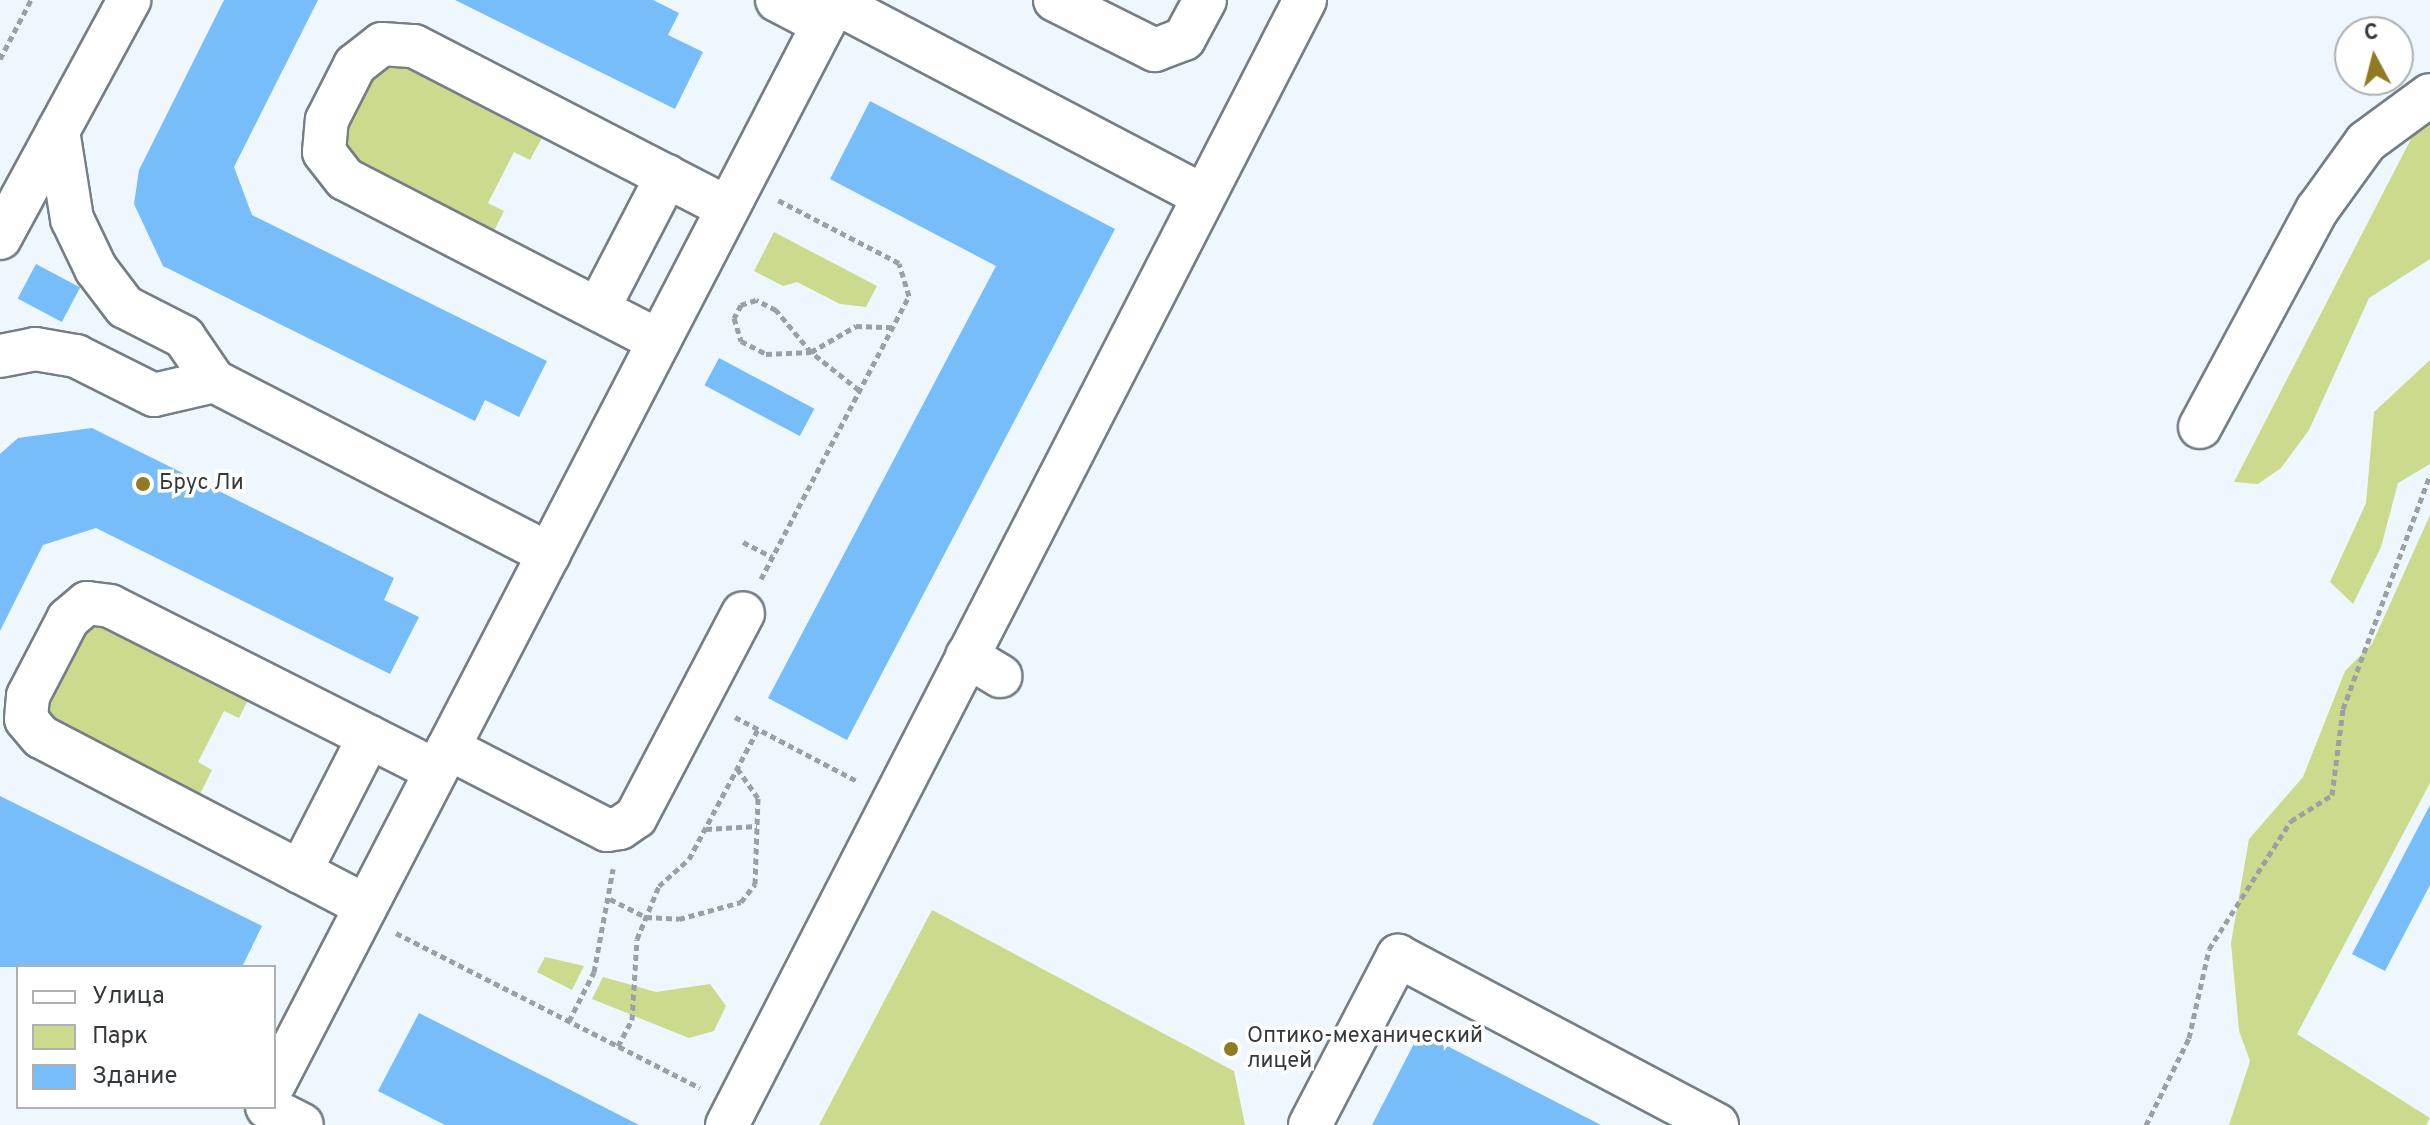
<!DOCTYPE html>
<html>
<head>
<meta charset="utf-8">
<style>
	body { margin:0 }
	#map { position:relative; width:2430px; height:1125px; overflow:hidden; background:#eff7fe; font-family:Overpass,sans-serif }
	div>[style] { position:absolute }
	.green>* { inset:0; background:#cbda8c }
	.building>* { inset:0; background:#76bdf9; transform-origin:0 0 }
	.path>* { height:5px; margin-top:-2.5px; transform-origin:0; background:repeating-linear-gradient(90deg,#9aa0a5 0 6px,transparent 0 10px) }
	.roads { filter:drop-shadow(2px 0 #757e86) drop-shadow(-2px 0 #757e86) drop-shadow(0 2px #757e86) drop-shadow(0 -2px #757e86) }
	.minor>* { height:42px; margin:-21px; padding:0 21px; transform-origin:21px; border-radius:21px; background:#fff }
	.dots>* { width:22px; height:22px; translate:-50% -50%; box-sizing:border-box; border:4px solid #fff; border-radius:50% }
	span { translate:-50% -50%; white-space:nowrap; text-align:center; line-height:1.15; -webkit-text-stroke:7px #fff; paint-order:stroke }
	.poi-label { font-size:22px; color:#35393c }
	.left { translate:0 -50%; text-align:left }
	.legend { position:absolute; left:16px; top:965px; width:260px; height:144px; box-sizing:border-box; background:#fff; border:2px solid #aeb0b1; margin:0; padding:10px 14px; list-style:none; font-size:24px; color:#35393c }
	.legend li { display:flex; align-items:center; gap:16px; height:40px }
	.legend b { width:40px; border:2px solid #aeb0b1 }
	.north { position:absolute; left:2334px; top:16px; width:80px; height:80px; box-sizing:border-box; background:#fff; border:2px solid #aeb0b1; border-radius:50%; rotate:353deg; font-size:22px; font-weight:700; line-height:32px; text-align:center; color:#35393c }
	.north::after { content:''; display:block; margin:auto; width:28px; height:36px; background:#917b22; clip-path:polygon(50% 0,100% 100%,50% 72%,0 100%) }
</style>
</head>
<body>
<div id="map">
	<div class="green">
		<div style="clip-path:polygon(386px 62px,405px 63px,544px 134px,530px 160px,514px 152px,488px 203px,504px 211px,494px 231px,356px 159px,343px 144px,344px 124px,369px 75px)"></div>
		<div style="clip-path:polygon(2430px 102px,2430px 259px,2369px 298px,2309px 430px,2281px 468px,2258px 484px,2234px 482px)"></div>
		<div style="clip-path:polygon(774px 232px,877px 286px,866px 307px,840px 304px,797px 282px,783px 286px,754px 271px)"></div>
		<div style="clip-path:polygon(2430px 360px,2430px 464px,2398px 483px,2381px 547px,2353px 604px,2330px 582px,2366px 503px,2374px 412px)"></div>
		<div style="clip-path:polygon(2430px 515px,2430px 783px,2297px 1034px,2430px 1118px,2426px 1125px,2229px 1125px,2250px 1061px,2239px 1031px,2231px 943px,2249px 839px,2303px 777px,2345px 671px,2372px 644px)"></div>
		<div style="clip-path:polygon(92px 628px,108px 628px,248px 700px,239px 718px,224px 711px,198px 762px,212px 770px,199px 796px,59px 724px,48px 711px,79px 638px)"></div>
		<div style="clip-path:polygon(932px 910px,1234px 1071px,1245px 1125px,819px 1125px)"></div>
		<div style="clip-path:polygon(545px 957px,584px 966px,572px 990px,537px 972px)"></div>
		<div style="clip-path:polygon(603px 977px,656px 992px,710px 984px,726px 1006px,714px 1031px,689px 1038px,592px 999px)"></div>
	</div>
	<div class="building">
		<div style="clip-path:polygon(224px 0,318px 0,234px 167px,252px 215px,547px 361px,519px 417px,485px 400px,475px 421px,163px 266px,134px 204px,139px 170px)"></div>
		<div style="clip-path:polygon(455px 0,653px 0,679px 13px,668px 35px,703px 52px,675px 109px)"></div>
		<div style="clip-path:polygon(870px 101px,1115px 229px,847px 740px,768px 698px,996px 266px,830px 179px)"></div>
		<div style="left:36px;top:264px;width:50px;height:39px;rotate:28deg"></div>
		<div style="left:719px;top:358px;width:108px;height:31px;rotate:28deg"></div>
		<div style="clip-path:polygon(92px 428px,394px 578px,384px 600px,419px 617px,390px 674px,96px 528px,43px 545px,0 631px,0 454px,18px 438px)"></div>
		<div style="clip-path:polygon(0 796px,262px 926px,242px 967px,0 967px)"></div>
		<div style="clip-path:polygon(2430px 805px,2430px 885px,2385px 971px,2352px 954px)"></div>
		<div style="clip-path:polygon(419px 1013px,551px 1080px,639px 1125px,445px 1125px,378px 1091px)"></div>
		<div style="clip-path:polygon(1420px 1032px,1601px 1125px,1372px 1125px)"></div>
	</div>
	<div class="path">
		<div style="left:0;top:59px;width:67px;rotate:-62.3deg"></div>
		<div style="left:859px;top:390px;width:61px;rotate:-141.6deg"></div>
		<div style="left:811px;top:352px;width:55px;rotate:-129.8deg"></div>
		<div style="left:776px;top:310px;width:22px;rotate:-153deg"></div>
		<div style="left:756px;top:300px;width:16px;rotate:162deg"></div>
		<div style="left:741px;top:305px;width:15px;rotate:118deg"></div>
		<div style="left:734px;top:318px;width:24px;rotate:73deg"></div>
		<div style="left:741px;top:341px;width:28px;rotate:27deg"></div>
		<div style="left:766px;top:354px;width:45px;rotate:-2.5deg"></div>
		<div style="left:811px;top:352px;width:52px;rotate:-30deg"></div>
		<div style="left:856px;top:326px;width:36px;rotate:2deg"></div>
		<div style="left:743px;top:542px;width:33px;rotate:27deg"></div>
		<div style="left:761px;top:579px;width:319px;rotate:-62.4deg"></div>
		<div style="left:909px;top:296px;width:34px;rotate:-107deg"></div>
		<div style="left:899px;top:263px;width:136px;rotate:-152.5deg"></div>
		<div style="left:735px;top:717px;width:138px;rotate:27.7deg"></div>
		<div style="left:706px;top:829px;width:51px;rotate:-3.4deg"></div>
		<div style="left:610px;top:899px;width:40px;rotate:26.6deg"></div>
		<div style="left:646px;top:917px;width:33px;rotate:3deg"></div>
		<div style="left:679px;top:919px;width:64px;rotate:-15.3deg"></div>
		<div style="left:741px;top:902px;width:23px;rotate:-52deg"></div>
		<div style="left:755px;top:884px;width:86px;rotate:-88deg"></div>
		<div style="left:758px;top:798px;width:37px;rotate:-125deg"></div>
		<div style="left:396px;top:933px;width:341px;rotate:27deg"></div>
		<div style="left:569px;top:1021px;width:55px;rotate:-63deg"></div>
		<div style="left:594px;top:972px;width:105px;rotate:-79.5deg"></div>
		<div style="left:618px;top:1046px;width:30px;rotate:-62deg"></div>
		<div style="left:632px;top:1020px;width:81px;rotate:-86.5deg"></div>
		<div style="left:637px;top:939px;width:57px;rotate:-67.5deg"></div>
		<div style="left:659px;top:886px;width:40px;rotate:-42deg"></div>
		<div style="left:689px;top:859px;width:147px;rotate:-62deg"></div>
		<div style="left:2146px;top:1125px;width:97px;rotate:-63.7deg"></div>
		<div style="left:2189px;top:1038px;width:91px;rotate:-77.3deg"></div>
		<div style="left:2209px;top:949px;width:152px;rotate:-57.4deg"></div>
		<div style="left:2291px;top:821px;width:49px;rotate:-32.4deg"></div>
		<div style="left:2332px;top:795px;width:87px;rotate:-82.7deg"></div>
		<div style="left:2343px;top:709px;width:250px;rotate:-69.6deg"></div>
	</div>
	<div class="roads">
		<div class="minor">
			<div style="left:777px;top:0;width:52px;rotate:27.6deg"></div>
			<div style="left:1055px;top:0;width:112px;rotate:26.6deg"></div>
			<div style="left:1155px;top:50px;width:31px;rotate:-21deg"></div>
			<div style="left:1184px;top:39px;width:44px;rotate:-61.7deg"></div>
			<div style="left:834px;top:2px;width:416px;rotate:27.7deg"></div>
			<div style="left:0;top:238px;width:271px;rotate:-61.5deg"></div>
			<div style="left:598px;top:309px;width:150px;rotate:-62.6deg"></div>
			<div style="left:659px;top:341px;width:353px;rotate:-152.7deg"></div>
			<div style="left:345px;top:179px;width:34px;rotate:-128deg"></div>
			<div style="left:324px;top:152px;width:32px;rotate:-85deg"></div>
			<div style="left:327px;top:120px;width:62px;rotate:-63deg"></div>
			<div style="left:355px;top:65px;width:34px;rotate:-38deg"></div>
			<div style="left:382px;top:44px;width:32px;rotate:4deg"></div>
			<div style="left:414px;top:46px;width:353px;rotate:27.3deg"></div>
			<div style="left:0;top:356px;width:36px;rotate:-11deg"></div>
			<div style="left:35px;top:349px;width:42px;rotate:9.7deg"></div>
			<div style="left:76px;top:356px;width:87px;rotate:26.6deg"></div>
			<div style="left:154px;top:395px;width:62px;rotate:-13.1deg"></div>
			<div style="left:214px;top:381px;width:53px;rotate:-124.3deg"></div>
			<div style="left:184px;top:337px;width:66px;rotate:-153deg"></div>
			<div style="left:125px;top:307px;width:48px;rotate:-127.3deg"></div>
			<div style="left:96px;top:269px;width:55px;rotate:-115.6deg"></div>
			<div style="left:72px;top:219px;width:89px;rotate:-99deg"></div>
			<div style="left:214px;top:381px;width:377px;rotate:27.3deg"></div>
			<div style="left:2200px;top:427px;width:247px;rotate:-61.7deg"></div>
			<div style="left:2317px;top:210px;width:84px;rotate:-54.2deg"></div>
			<div style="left:2366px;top:142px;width:79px;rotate:-36.3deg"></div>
			<div style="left:967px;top:656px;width:39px;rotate:31deg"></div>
			<div style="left:448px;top:748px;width:179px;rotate:27.3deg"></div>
			<div style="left:607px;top:830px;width:13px;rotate:-9deg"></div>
			<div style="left:620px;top:828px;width:19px;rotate:-35deg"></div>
			<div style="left:636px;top:817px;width:230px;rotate:-62.3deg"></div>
			<div style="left:300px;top:872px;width:152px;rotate:-62.9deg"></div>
			<div style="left:366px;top:906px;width:366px;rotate:-152.5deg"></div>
			<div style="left:41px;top:737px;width:23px;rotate:-130deg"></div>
			<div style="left:26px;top:719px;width:23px;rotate:-85deg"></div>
			<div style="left:28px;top:696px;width:87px;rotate:-62.5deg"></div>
			<div style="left:68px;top:619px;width:25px;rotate:-40deg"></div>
			<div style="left:87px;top:603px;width:23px;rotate:7deg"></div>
			<div style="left:110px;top:606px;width:365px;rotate:26.8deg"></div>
			<div style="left:274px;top:1084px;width:1221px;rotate:-62.6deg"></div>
			<div style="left:267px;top:1107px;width:39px;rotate:27deg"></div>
			<div style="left:727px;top:1125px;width:1265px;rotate:-62.81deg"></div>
			<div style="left:1310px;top:1125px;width:191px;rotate:-62.5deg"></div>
			<div style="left:1398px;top:956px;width:361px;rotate:27.9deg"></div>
		</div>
	</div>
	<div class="dots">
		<div style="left:143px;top:484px;background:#917b22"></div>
		<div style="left:1231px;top:1049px;background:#917b22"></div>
	</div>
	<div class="poi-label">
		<span class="left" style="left:159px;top:484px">Брус Ли</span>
		<span class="left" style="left:1247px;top:1049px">Оптико-механический<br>лицей</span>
	</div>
	<ul class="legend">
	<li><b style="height:10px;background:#fff"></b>Улица</li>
	<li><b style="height:22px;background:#cbda8c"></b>Парк</li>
	<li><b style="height:22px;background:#76bdf9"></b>Здание</li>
	</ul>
	<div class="north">С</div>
</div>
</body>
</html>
